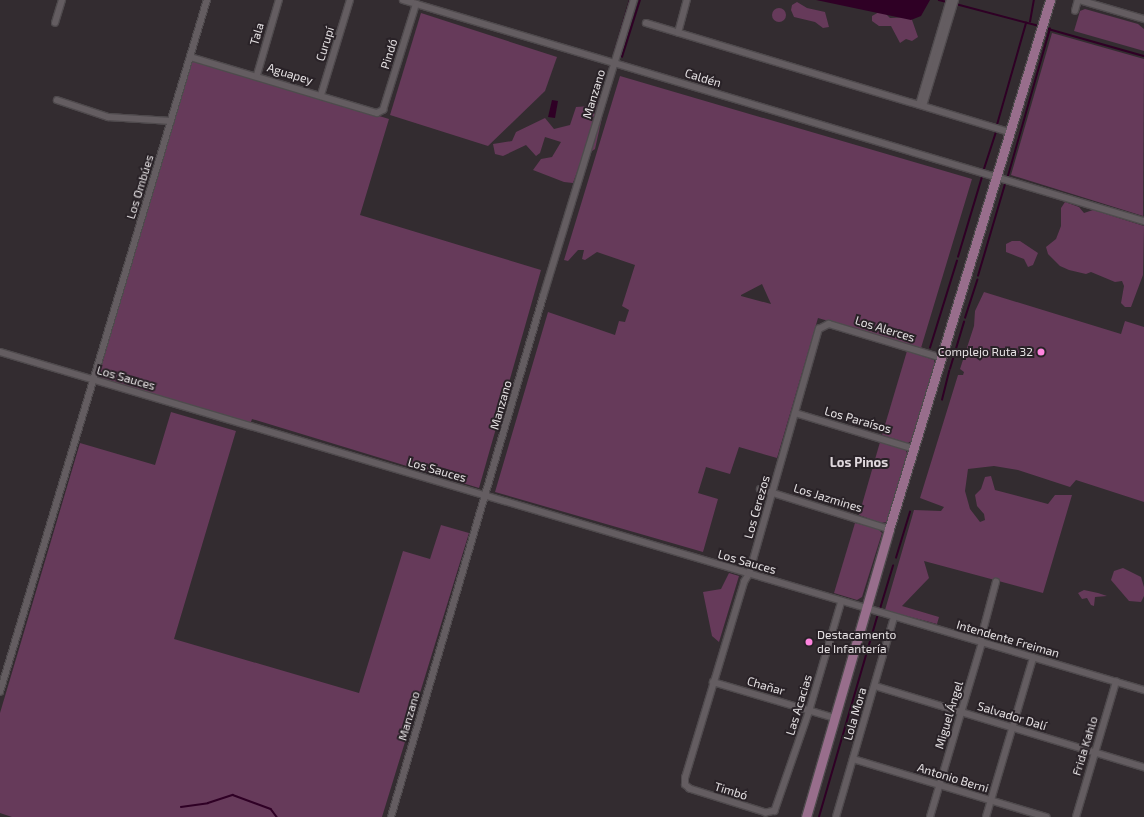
<!DOCTYPE html>
<html>
<head>
<meta charset="utf-8">
<style>
	body { margin:0 }
	#map { position:relative; width:1144px; height:817px; overflow:hidden; background:#332c30; font-family:"Exo 2",sans-serif }
	div>[style] { position:absolute }
	.green>* { inset:0; background:#663a5a }
	.round { border-radius:50% }
	.water>* { inset:0; background:#2f0025 }
	.stream>* { height:1.5px; margin:-0.75px; padding:0 0.75px; transform-origin:0.75px; border-radius:0.75px; background:#2f0025 }
	.roads { filter:drop-shadow(1px 0 #4f4a4d) drop-shadow(-1px 0 #4f4a4d) drop-shadow(0 1px #4f4a4d) drop-shadow(0 -1px #4f4a4d) }
	.minor>* { height:5.5px; margin:-2.75px; padding:0 2.75px; transform-origin:2.75px; border-radius:2.75px; background:#645d61 }
	.primary>* { height:9px; margin:-4.5px; padding:0 4.5px; transform-origin:4.5px; border-radius:4.5px; background:#986e8c }
	.dots>* { width:11px; height:11px; translate:-50% -50%; box-sizing:border-box; border:2px solid #292227; border-radius:50% }
	span { translate:-50% -50%; white-space:nowrap; text-align:center; line-height:1.15; -webkit-text-stroke:4px #292227; paint-order:stroke }
	.street-label { font-size:12px; color:#e5e1e3 }
	.poi-label { font-size:12px; color:#e5e1e3 }
	.right { translate:-100% -50%; text-align:right }
	.left { translate:0 -50%; text-align:left }
	.neighbourhood-label { font-size:13px; color:#e0d8dd; font-weight:700 }
</style>
</head>
<body>
<div id="map">
	<div class="green">
		<div style="clip-path:polygon(797px 2px,807px 8px,825px 12px,829px 27px,823px 28px,815px 22px,794px 17px,791px 10px,792px 5px)"></div>
		<div class="round" style="left:772px;top:8px;width:14px;height:14px"></div>
		<div style="clip-path:polygon(1085px 9px,1138px 24px,1144px 29px,1144px 51px,1074px 31px,1080px 11px)"></div>
		<div style="clip-path:polygon(879px 12px,884px 12px,890px 18px,911px 17px,918px 37px,912px 41px,906px 39px,900px 43px,891px 26px,879px 26px,872px 21px,872px 16px)"></div>
		<div style="clip-path:polygon(421px 13px,557px 57px,545px 91px,488px 146px,390px 115px)"></div>
		<div style="clip-path:polygon(1052px 33px,1144px 59px,1143px 216px,1011px 175px)"></div>
		<div style="clip-path:polygon(192px 58px,389px 119px,360px 215px,541px 270px,479px 488px,252px 419px,251px 422px,242px 422px,104px 381px,99px 375px)"></div>
		<div style="clip-path:polygon(evenodd,620px 76px,972px 179px,921px 348px,818px 318px,777px 458px,739px 447px,730px 474px,706px 467px,698px 493px,718px 499px,703px 552px,495px 492px,548px 312px,615px 335px,619px 321px,625px 322px,629px 310px,622px 306px,635px 265px,597px 252px,585px 260px,582px 259px,584px 250px,578px 250px,568px 261px,564px 260px,620px 76px,762px 284px,771px 304px,741px 296px,741px 295px,762px 284px)"></div>
		<div style="clip-path:polygon(600px 94px,604px 109px,595px 149px,582px 158px,573px 183px,564px 182px,533px 170px,541px 159px,552px 157px,561px 142px,545px 137px,540px 153px,536px 156px,526px 145px,503px 156px,495px 154px,493px 144px,512px 141px,516px 132px,545px 118px,554px 129px,570px 125px,576px 107px,591px 106px,593px 95px)"></div>
		<div style="clip-path:polygon(1065px 202px,1079px 207px,1084px 213px,1093px 210px,1144px 226px,1143px 275px,1131px 307px,1125px 307px,1121px 303px,1124px 286px,1122px 281px,1115px 282px,1091px 272px,1086px 274px,1069px 270px,1060px 266px,1048px 254px,1046px 247px,1056px 239px,1061px 226px,1061px 208px)"></div>
		<div style="clip-path:polygon(1012px 241px,1020px 241px,1038px 253px,1033px 265px,1028px 267px,1024px 259px,1006px 252px,1006px 244px)"></div>
		<div style="clip-path:polygon(984px 292px,1121px 334px,1125px 321px,1144px 327px,1144px 502px,1076px 480px,1070px 487px,1018px 470px,994px 466px,968px 469px,965px 491px,970px 509px,980px 522px,985px 520px,984px 514px,977px 506px,975px 495px,981px 489px,985px 477px,991px 476px,995px 490px,1048px 504px,1055px 495px,1072px 495px,1043px 593px,924px 561px,929px 578px,902px 606px,939px 617px,937px 624px,885px 610px,914px 510px,941px 511px,944px 507px,920px 498px,958px 375px,963px 375px,964px 372px,960px 369px,974px 326px,975px 311px)"></div>
		<div style="clip-path:polygon(907px 351px,934px 360px,935px 364px,911px 441px,908px 443px,882px 435px)"></div>
		<div style="clip-path:polygon(171px 412px,236px 431px,174px 639px,359px 693px,403px 551px,430px 559px,441px 525px,469px 533px,382px 817px,12px 817px,0 813px,0 713px,80px 443px,155px 465px)"></div>
		<div style="clip-path:polygon(880px 442px,905px 449px,907px 453px,887px 522px,881px 523px,859px 515px)"></div>
		<div style="clip-path:polygon(855px 523px,878px 529px,882px 533px,862px 597px,857px 600px,834px 593px)"></div>
		<div style="clip-path:polygon(1123px 568px,1141px 577px,1144px 587px,1144px 596px,1141px 602px,1129px 601px,1111px 580px,1114px 571px)"></div>
		<div style="clip-path:polygon(729px 573px,739px 576px,719px 642px,712px 636px,703px 592px,721px 589px)"></div>
		<div style="clip-path:polygon(1084px 590px,1098px 593px,1107px 596px,1095px 597px,1094px 606px,1091px 605px,1087px 598px,1082px 599px,1078px 593px)"></div>
	</div>
	<div class="water">
		<div style="clip-path:polygon(816px 0,930px 0,921px 16px,911px 20px)"></div>
		<div style="clip-path:polygon(552px 100px,558px 101px,555px 118px,548px 117px)"></div>
	</div>
	<div class="stream">
		<div style="left:939px;top:0;width:8px;rotate:14deg"></div>
		<div style="left:956px;top:4px;width:86px;rotate:14.8deg"></div>
		<div style="left:1030px;top:22px;width:22px;rotate:-80deg"></div>
		<div style="left:1045px;top:28px;width:103px;rotate:15.8deg"></div>
		<div style="left:614px;top:54px;width:56px;rotate:-73.5deg"></div>
		<div style="left:622px;top:57px;width:60px;rotate:-72.5deg"></div>
		<div style="left:997px;top:125px;width:106px;rotate:-74.1deg"></div>
		<div style="left:984px;top:169px;width:40px;rotate:-72deg"></div>
		<div style="left:1008px;top:176px;width:153px;rotate:-74.1deg"></div>
		<div style="left:958px;top:257px;width:84px;rotate:-73.3deg"></div>
		<div style="left:978px;top:276px;width:96px;rotate:-73.6deg"></div>
		<div style="left:965px;top:318px;width:40px;rotate:-72deg"></div>
		<div style="left:930px;top:348px;width:91px;rotate:-72.8deg"></div>
		<div style="left:950px;top:369px;width:49px;rotate:-73.4deg"></div>
		<div style="left:942px;top:400px;width:30px;rotate:-76deg"></div>
		<div style="left:896px;top:558px;width:48px;rotate:-73.1deg"></div>
		<div style="left:880px;top:609px;width:45px;rotate:-73.2deg"></div>
		<div style="left:181px;top:807px;width:27px;rotate:-8deg"></div>
		<div style="left:208px;top:803px;width:26px;rotate:-18deg"></div>
		<div style="left:233px;top:795px;width:40px;rotate:20.2deg"></div>
		<div style="left:271px;top:809px;width:10px;rotate:53deg"></div>
		<div style="left:819px;top:817px;width:208px;rotate:-73.8deg"></div>
	</div>
	<div class="roads">
		<div class="minor">
			<div style="left:403px;top:0;width:773px;rotate:16.61deg"></div>
			<div style="left:1079px;top:0;width:68px;rotate:16.3deg"></div>
			<div style="left:1075px;top:11px;width:11px;rotate:-75deg"></div>
			<div style="left:55px;top:23px;width:24px;rotate:-73deg"></div>
			<div style="left:646px;top:23px;width:380px;rotate:16.7deg"></div>
			<div style="left:678px;top:33px;width:34px;rotate:-75deg"></div>
			<div style="left:190px;top:57px;width:195px;rotate:16.7deg"></div>
			<div style="left:377px;top:113px;width:7px;rotate:-27deg"></div>
			<div style="left:383px;top:110px;width:111px;rotate:-72.7deg"></div>
			<div style="left:257px;top:75px;width:78px;rotate:-73.7deg"></div>
			<div style="left:321px;top:95px;width:99px;rotate:-73deg"></div>
			<div style="left:57px;top:100px;width:54px;rotate:18.4deg"></div>
			<div style="left:108px;top:117px;width:63px;rotate:3.6deg"></div>
			<div style="left:919px;top:105px;width:109px;rotate:-73.6deg"></div>
			<div style="left:923px;top:106px;width:111px;rotate:-73.2deg"></div>
			<div style="left:0;top:352px;width:1193px;rotate:16.46deg"></div>
			<div style="left:795px;top:413px;width:125px;rotate:16.7deg"></div>
			<div style="left:760px;top:489px;width:135px;rotate:17.2deg"></div>
			<div style="left:842px;top:601px;width:114px;rotate:106.4deg"></div>
			<div style="left:810px;top:710px;width:107px;rotate:109.1deg"></div>
			<div style="left:775px;top:811px;width:9px;rotate:167deg"></div>
			<div style="left:766px;top:813px;width:80px;rotate:-162.5deg"></div>
			<div style="left:690px;top:789px;width:6px;rotate:-141deg"></div>
			<div style="left:685px;top:785px;width:7px;rotate:-90deg"></div>
			<div style="left:685px;top:778px;width:205px;rotate:-73.2deg"></div>
			<div style="left:744px;top:582px;width:9px;rotate:-58deg"></div>
			<div style="left:749px;top:574px;width:255px;rotate:-74.1deg"></div>
			<div style="left:819px;top:329px;width:11px;rotate:-27deg"></div>
			<div style="left:829px;top:324px;width:118px;rotate:16.7deg"></div>
			<div style="left:980px;top:642px;width:62px;rotate:-75.1deg"></div>
			<div style="left:713px;top:682px;width:127px;rotate:16.4deg"></div>
			<div style="left:875px;top:686px;width:281px;rotate:16.8deg"></div>
			<div style="left:0;top:692px;width:722px;rotate:-73.35deg"></div>
			<div style="left:853px;top:759px;width:202px;rotate:16.7deg"></div>
			<div style="left:391px;top:817px;width:542px;rotate:-73.71deg"></div>
			<div style="left:543px;top:297px;width:311px;rotate:-73deg"></div>
			<div style="left:836px;top:817px;width:207px;rotate:-73.8deg"></div>
			<div style="left:930px;top:817px;width:182px;rotate:-73.4deg"></div>
			<div style="left:986px;top:817px;width:166px;rotate:-73.5deg"></div>
			<div style="left:1076px;top:817px;width:141px;rotate:-73.5deg"></div>
		</div>
		<div class="primary">
			<div style="left:806px;top:817px;width:300px;rotate:-73.9deg"></div>
			<div style="left:889px;top:529px;width:553px;rotate:-73.07deg"></div>
		</div>
	</div>
	<div class="dots">
		<div style="left:1041px;top:352px;background:#ff85df"></div>
		<div style="left:809px;top:642px;background:#ff85df"></div>
	</div>
	<div class="street-label">
		<span style="left:257px;top:34px;rotate:-74deg">Tala</span>
		<span style="left:325px;top:44px;rotate:-73deg">Curupí</span>
		<span style="left:389px;top:54px;rotate:-73deg">Pindó</span>
		<span style="left:290px;top:74px;rotate:17deg">Aguapey</span>
		<span style="left:703px;top:78px;rotate:17deg">Caldén</span>
		<span style="left:594px;top:94px;rotate:-73deg">Manzano</span>
		<span style="left:140px;top:187px;rotate:-73deg">Los Ombúes</span>
		<span style="left:885px;top:329px;rotate:17deg">Los Alerces</span>
		<span style="left:126px;top:378px;rotate:16deg">Los Sauces</span>
		<span style="left:501px;top:405px;rotate:-74deg">Manzano</span>
		<span style="left:858px;top:420px;rotate:16deg">Los Paraísos</span>
		<span style="left:437px;top:470px;rotate:16deg">Los Sauces</span>
		<span style="left:828px;top:498px;rotate:17deg">Los Jazmines</span>
		<span style="left:757px;top:507px;rotate:-74deg">Los Cerezos</span>
		<span style="left:747px;top:562px;rotate:16deg">Los Sauces</span>
		<span style="left:1008px;top:639px;rotate:16deg">Intendente Freiman</span>
		<span style="left:766px;top:686px;rotate:16deg">Chañar</span>
		<span style="left:799px;top:705px;rotate:-73deg">Las Acacias</span>
		<span style="left:855px;top:714px;rotate:-74deg">Lola Mora</span>
		<span style="left:949px;top:715px;rotate:-73deg">Miguel Ángel</span>
		<span style="left:409px;top:716px;rotate:-74deg">Manzano</span>
		<span style="left:1012px;top:716px;rotate:17deg">Salvador Dalí</span>
		<span style="left:1085px;top:746px;rotate:-73deg">Frida Kahlo</span>
		<span style="left:953px;top:778px;rotate:17deg">Antonio Berni</span>
		<span style="left:731px;top:791px;rotate:17deg">Timbó</span>
	</div>
	<div class="poi-label">
		<span class="right" style="left:1033px;top:352px">Complejo Ruta 32</span>
		<span class="left" style="left:817px;top:642px">Destacamento<br>de Infantería</span>
	</div>
	<div class="neighbourhood-label">
		<span style="left:859px;top:462px">Los Pinos</span>
	</div>
</div>
</body>
</html>
